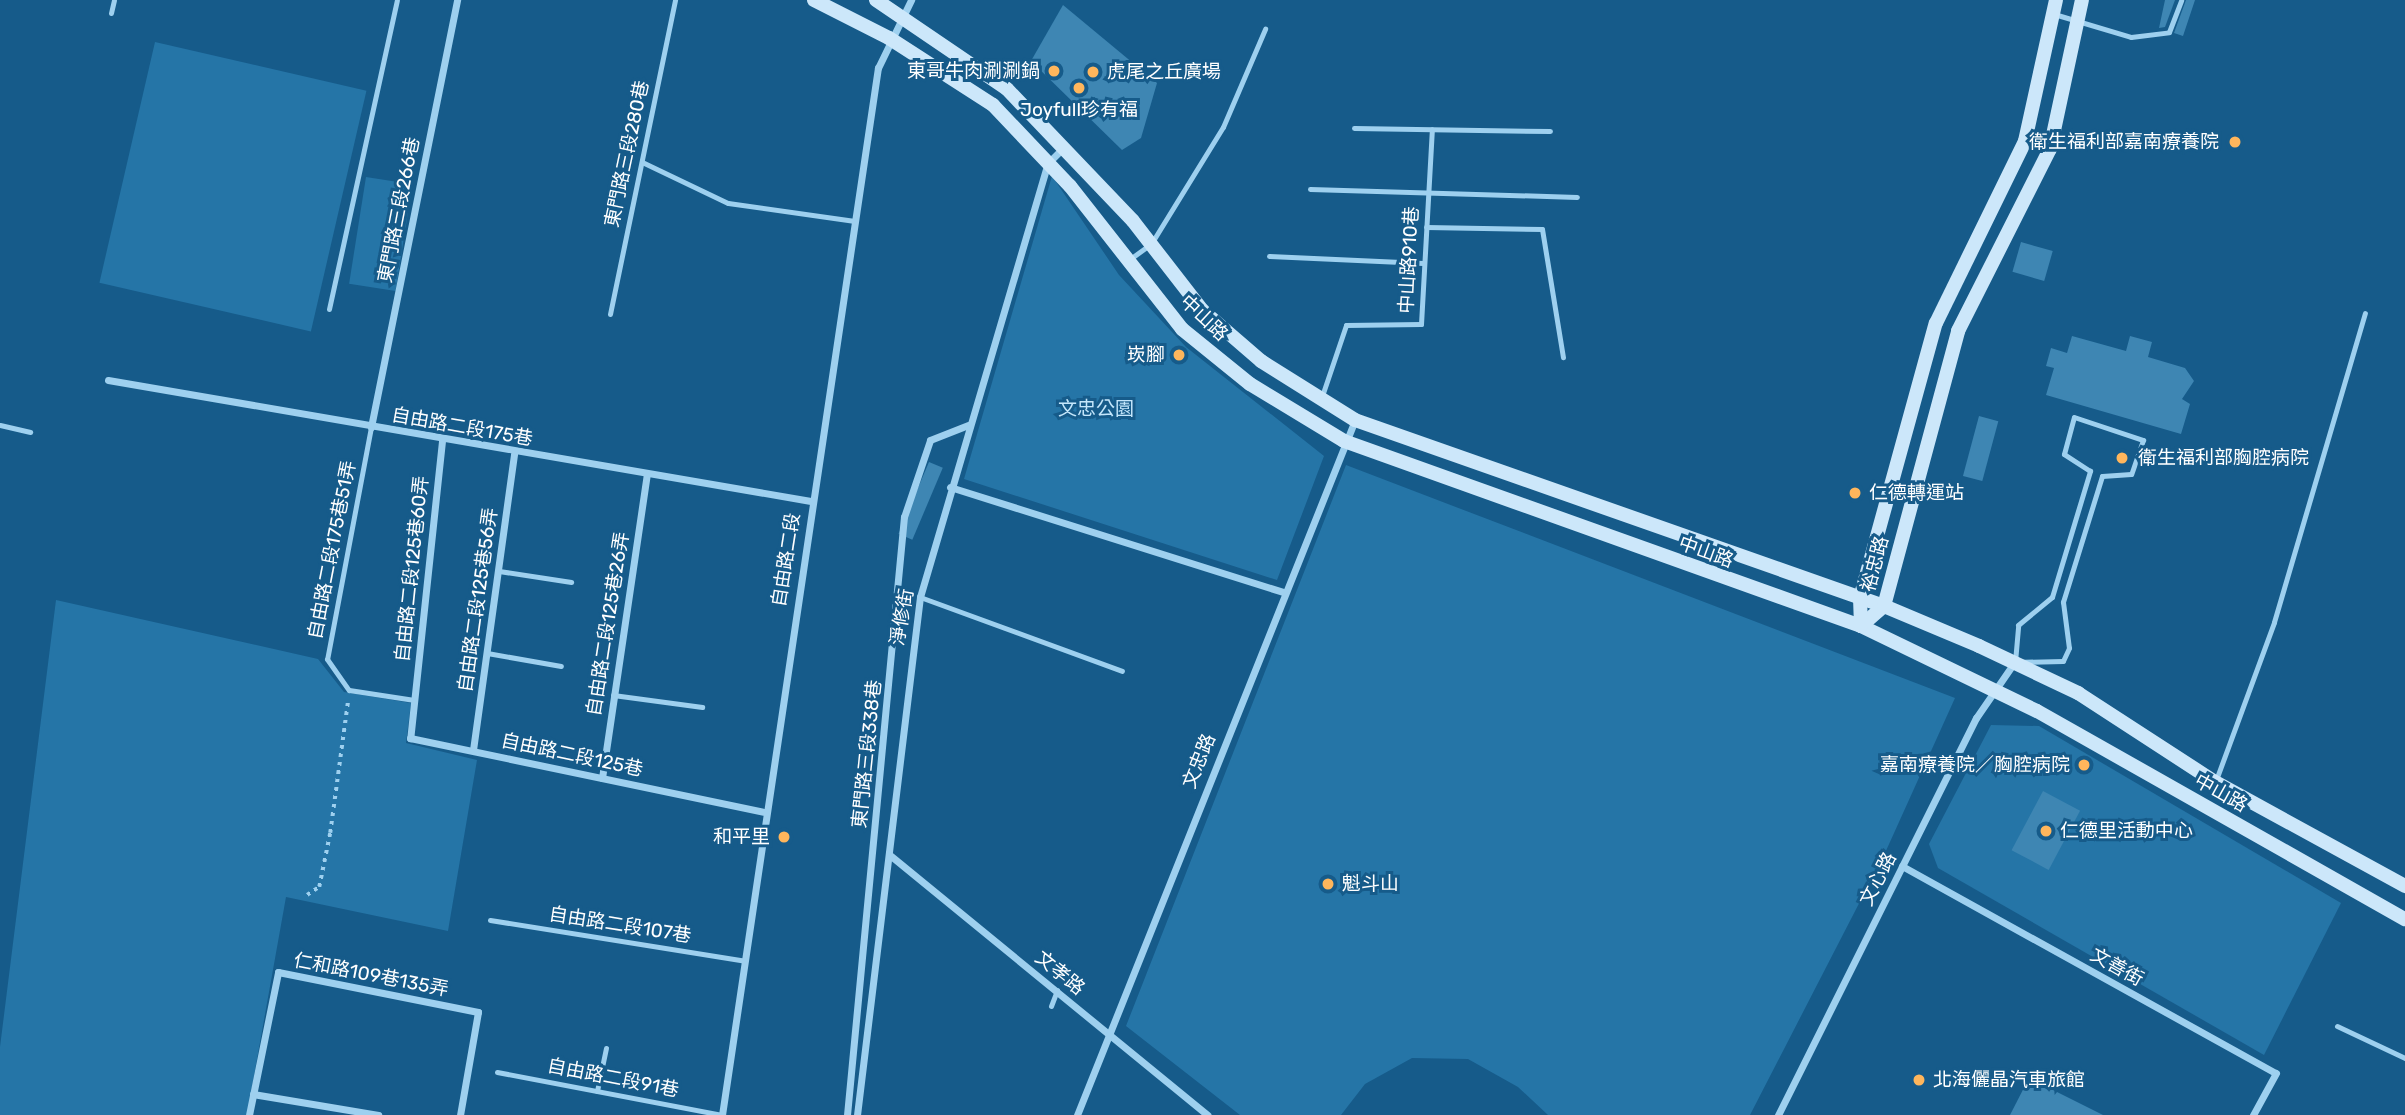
<!DOCTYPE html>
<html>
<head>
<meta charset="utf-8">
<style>
	body { margin:0 }
	#map { position:relative; width:2405px; height:1115px; overflow:hidden; background:#165b8a; font-family:Rubik,"Noto Sans TC",sans-serif }
	div>[style] { position:absolute }
	.green>* { inset:0; background:#2575a7; transform-origin:0 0 }
	.building>* { inset:0; background:#3e86b3; transform-origin:0 0 }
	.path>* { height:3.5px; margin-top:-1.75px; transform-origin:0; background:repeating-linear-gradient(90deg,#9ed0ef 0 3.5px,transparent 0 8.5px) }
	.lane>* { height:5px; margin:-2.5px; padding:0 2.5px; transform-origin:2.5px; border-radius:2.5px; background:#9ed0ef }
	.street>* { height:7px; margin:-3.5px; padding:0 3.5px; transform-origin:3.5px; border-radius:3.5px; background:#9ed0ef }
	.secondary>* { height:14px; margin:-7px; padding:0 7px; transform-origin:7px; border-radius:7px; background:#cce7fa }
	.dots>* { width:19px; height:19px; translate:-50% -50%; box-sizing:border-box; border:4px solid #165b8a; border-radius:50% }
	span { translate:-50% -50%; white-space:nowrap; text-align:center; line-height:1.15; -webkit-text-stroke:6px #165b8a; paint-order:stroke }
	.poi-label { font-size:19px; color:#fff }
	.right { translate:-100% -50%; text-align:right }
	.left { translate:0 -50%; text-align:left }
	.street-label { font-size:19px; color:#fff }
	.park-label { font-size:19px; color:#c4e6fb }
</style>
</head>
<body>
<div id="map">
	<div class="green">
		<div style="left:155px;top:42px;width:217px;height:247px;rotate:13deg"></div>
		<div style="clip-path:polygon(1052px 176px,1119px 275px,1186px 347px,1324px 456px,1277px 580px,964px 479px)"></div>
		<div style="left:366px;top:177px;width:47px;height:108px;rotate:9deg"></div>
		<div style="clip-path:polygon(1346px 465px,1955px 698px,1885px 853px,1750px 1115px,1548px 1115px,1518px 1087px,1468px 1059px,1412px 1058px,1365px 1084px,1341px 1115px,1240px 1115px,1126px 1026px)"></div>
		<div style="clip-path:polygon(56px 600px,318px 659px,344px 692px,411px 703px,406px 743px,477px 760px,448px 931px,286px 897px,247px 1115px,0 1115px,0 1047px)"></div>
		<div style="clip-path:polygon(1991px 725px,2039px 726px,2341px 903px,2264px 1055px,1938px 868px,1929px 844px)"></div>
	</div>
	<div class="building">
		<div style="clip-path:polygon(2165px 0,2175px 0,2165px 27px,2159px 28px)"></div>
		<div style="clip-path:polygon(2186px 0,2195px 0,2183px 36px,2174px 33px)"></div>
		<div style="clip-path:polygon(1063px 5px,1157px 83px,1141px 138px,1122px 150px,1031px 61px)"></div>
		<div style="left:2021px;top:242px;width:33px;height:31px;rotate:16deg"></div>
		<div style="clip-path:polygon(2072px 336px,2126px 351px,2130px 336px,2152px 342px,2148px 357px,2185px 368px,2194px 381px,2182px 399px,2190px 404px,2181px 434px,2046px 395px,2054px 368px,2046px 366px,2051px 348px,2067px 353px)"></div>
		<div style="left:1979px;top:416px;width:20px;height:62px;rotate:15deg"></div>
		<div style="left:929px;top:462px;width:15px;height:78px;rotate:23deg"></div>
		<div style="left:2043px;top:791px;width:42px;height:67px;rotate:28deg"></div>
		<div style="clip-path:polygon(2029px 1078px,2103px 1115px,2010px 1115px)"></div>
	</div>
	<div class="path">
		<div style="left:307px;top:895px;width:14px;rotate:-34deg"></div>
		<div style="left:319px;top:887px;width:55px;rotate:-78.5deg"></div>
		<div style="left:330px;top:833px;width:135px;rotate:-82.3deg"></div>
	</div>
	<div class="lane">
		<div style="left:111px;top:13px;width:13px;rotate:-77deg"></div>
		<div style="left:2054px;top:14px;width:80px;rotate:16.6deg"></div>
		<div style="left:2131px;top:37px;width:38px;rotate:-7deg"></div>
		<div style="left:2169px;top:32px;width:34px;rotate:-69deg"></div>
		<div style="left:1354px;top:128px;width:196px;rotate:0.9deg"></div>
		<div style="left:642px;top:162px;width:95px;rotate:25.5deg"></div>
		<div style="left:728px;top:203px;width:128px;rotate:8.1deg"></div>
		<div style="left:1310px;top:189px;width:267px;rotate:1.7deg"></div>
		<div style="left:1426px;top:227px;width:116px;rotate:1deg"></div>
		<div style="left:1542px;top:229px;width:130px;rotate:80.7deg"></div>
		<div style="left:1269px;top:256px;width:154px;rotate:2.6deg"></div>
		<div style="left:1130px;top:259px;width:26px;rotate:-36deg"></div>
		<div style="left:1151px;top:244px;width:137px;rotate:-58.4deg"></div>
		<div style="left:1223px;top:127px;width:107px;rotate:-66.8deg"></div>
		<div style="left:329px;top:309px;width:316px;rotate:-77.6deg"></div>
		<div style="left:610px;top:314px;width:321px;rotate:-78.3deg"></div>
		<div style="left:1322px;top:396px;width:75px;rotate:-71.3deg"></div>
		<div style="left:1346px;top:325px;width:75px;rotate:-0.8deg"></div>
		<div style="left:1421px;top:324px;width:195px;rotate:-86.8deg"></div>
		<div style="left:2074px;top:417px;width:73px;rotate:18.4deg"></div>
		<div style="left:2143px;top:440px;width:36px;rotate:109deg"></div>
		<div style="left:2131px;top:474px;width:29px;rotate:176deg"></div>
		<div style="left:2102px;top:476px;width:132px;rotate:107.2deg"></div>
		<div style="left:2063px;top:602px;width:46px;rotate:82.6deg"></div>
		<div style="left:2069px;top:648px;width:14px;rotate:115deg"></div>
		<div style="left:2063px;top:661px;width:48px;rotate:178.8deg"></div>
		<div style="left:2015px;top:662px;width:37px;rotate:-85deg"></div>
		<div style="left:2018px;top:625px;width:44px;rotate:-39.5deg"></div>
		<div style="left:2052px;top:597px;width:132px;rotate:-73.2deg"></div>
		<div style="left:2090px;top:471px;width:31px;rotate:-147deg"></div>
		<div style="left:2064px;top:454px;width:38px;rotate:-75deg"></div>
		<div style="left:0;top:425px;width:31px;rotate:13deg"></div>
		<div style="left:371px;top:427px;width:236px;rotate:100.7deg"></div>
		<div style="left:327px;top:659px;width:38px;rotate:55deg"></div>
		<div style="left:349px;top:690px;width:66px;rotate:8.7deg"></div>
		<div style="left:499px;top:571px;width:73px;rotate:8.7deg"></div>
		<div style="left:920px;top:597px;width:215px;rotate:20.1deg"></div>
		<div style="left:487px;top:653px;width:75px;rotate:10deg"></div>
		<div style="left:613px;top:695px;width:90px;rotate:7.7deg"></div>
		<div style="left:2216px;top:780px;width:168px;rotate:-69.8deg"></div>
		<div style="left:2274px;top:622px;width:322px;rotate:-73.6deg"></div>
		<div style="left:490px;top:920px;width:258px;rotate:9.1deg"></div>
		<div style="left:1051px;top:1006px;width:17px;rotate:-69deg"></div>
		<div style="left:2337px;top:1026px;width:75px;rotate:25.2deg"></div>
		<div style="left:497px;top:1072px;width:229px;rotate:10.8deg"></div>
		<div style="left:597px;top:1091px;width:44px;rotate:-78.2deg"></div>
	</div>
	<div class="street">
		<div style="left:108px;top:380px;width:713px;rotate:9.77deg"></div>
		<div style="left:371px;top:427px;width:436px;rotate:-78.6deg"></div>
		<div style="left:442px;top:441px;width:299px;rotate:96.1deg"></div>
		<div style="left:410px;top:738px;width:361px;rotate:11.8deg"></div>
		<div style="left:950px;top:487px;width:349px;rotate:17.5deg"></div>
		<div style="left:473px;top:750px;width:299px;rotate:-82.1deg"></div>
		<div style="left:602px;top:778px;width:307px;rotate:-81.6deg"></div>
		<div style="left:891px;top:856px;width:409px;rotate:39.3deg"></div>
		<div style="left:1902px;top:866px;width:427px;rotate:29deg"></div>
		<div style="left:2276px;top:1073px;width:48px;rotate:118.7deg"></div>
		<div style="left:253px;top:1094px;width:127px;rotate:9.5deg"></div>
		<div style="left:249px;top:1115px;width:146px;rotate:-78.5deg"></div>
		<div style="left:278px;top:972px;width:204px;rotate:11.3deg"></div>
		<div style="left:478px;top:1012px;width:105px;rotate:99.9deg"></div>
		<div style="left:722px;top:1115px;width:1059px;rotate:-81.53deg"></div>
		<div style="left:878px;top:68px;width:76px;rotate:-64.1deg"></div>
		<div style="left:847px;top:1115px;width:601px;rotate:-84.56deg"></div>
		<div style="left:904px;top:517px;width:81px;rotate:-71.3deg"></div>
		<div style="left:930px;top:440px;width:41px;rotate:-21.5deg"></div>
		<div style="left:857px;top:1115px;width:522px;rotate:-83.07deg"></div>
		<div style="left:920px;top:597px;width:452px;rotate:-73.6deg"></div>
		<div style="left:1048px;top:163px;width:23px;rotate:-45deg"></div>
		<div style="left:1077px;top:1115px;width:749px;rotate:-68.2deg"></div>
		<div style="left:1778px;top:1115px;width:444px;rotate:-63.5deg"></div>
		<div style="left:1976px;top:718px;width:67px;rotate:-55.4deg"></div>
	</div>
	<div class="secondary">
		<div style="left:814px;top:0;width:84px;rotate:26.9deg"></div>
		<div style="left:889px;top:38px;width:124px;rotate:32.8deg"></div>
		<div style="left:993px;top:105px;width:112px;rotate:46.5deg"></div>
		<div style="left:1070px;top:186px;width:182px;rotate:51.9deg"></div>
		<div style="left:1182px;top:329px;width:87px;rotate:39deg"></div>
		<div style="left:1250px;top:384px;width:110px;rotate:31.2deg"></div>
		<div style="left:1344px;top:441px;width:549px;rotate:19.69deg"></div>
		<div style="left:1861px;top:626px;width:195px;rotate:25.8deg"></div>
		<div style="left:2037px;top:711px;width:423px;rotate:29.5deg"></div>
		<div style="left:876px;top:0;width:158px;rotate:34.2deg"></div>
		<div style="left:1007px;top:89px;width:182px;rotate:46.3deg"></div>
		<div style="left:1133px;top:221px;width:113px;rotate:52.2deg"></div>
		<div style="left:1202px;top:310px;width:78px;rotate:40.8deg"></div>
		<div style="left:1261px;top:361px;width:111px;rotate:32.1deg"></div>
		<div style="left:1355px;top:420px;width:561px;rotate:19.37deg"></div>
		<div style="left:1884px;top:606px;width:103px;rotate:22.8deg"></div>
		<div style="left:1979px;top:646px;width:110px;rotate:25.4deg"></div>
		<div style="left:2078px;top:693px;width:163px;rotate:33deg"></div>
		<div style="left:2215px;top:782px;width:217px;rotate:28.7deg"></div>
		<div style="left:1861px;top:626px;width:30px;rotate:-41deg"></div>
		<div style="left:1884px;top:606px;width:285px;rotate:-74.9deg"></div>
		<div style="left:1958px;top:331px;width:204px;rotate:-63.2deg"></div>
		<div style="left:2050px;top:149px;width:152px;rotate:-77.9deg"></div>
		<div style="left:1861px;top:626px;width:28px;rotate:-92deg"></div>
		<div style="left:1860px;top:598px;width:285px;rotate:-74.6deg"></div>
		<div style="left:1936px;top:323px;width:203px;rotate:-63.9deg"></div>
		<div style="left:2025px;top:141px;width:144px;rotate:-77.6deg"></div>
	</div>
	<div class="dots">
		<div style="left:1054px;top:71px;background:#ffb65c"></div>
		<div style="left:1093px;top:72px;background:#ffb65c"></div>
		<div style="left:1079px;top:88px;background:#ffb65c"></div>
		<div style="left:2235px;top:142px;background:#ffb65c"></div>
		<div style="left:1179px;top:355px;background:#ffb65c"></div>
		<div style="left:2122px;top:458px;background:#ffb65c"></div>
		<div style="left:1855px;top:493px;background:#ffb65c"></div>
		<div style="left:2084px;top:765px;background:#ffb65c"></div>
		<div style="left:2046px;top:831px;background:#ffb65c"></div>
		<div style="left:784px;top:837px;background:#ffb65c"></div>
		<div style="left:1328px;top:884px;background:#ffb65c"></div>
		<div style="left:1919px;top:1080px;background:#ffb65c"></div>
	</div>
	<div class="poi-label">
		<span class="right" style="left:1040px;top:71px">東哥牛肉涮涮鍋</span>
		<span class="left" style="left:1107px;top:72px">虎尾之丘廣場</span>
		<span style="left:1079px;top:110px">Joyfull珍有福</span>
		<span class="right" style="left:2219px;top:142px">衛生福利部嘉南療養院</span>
		<span class="right" style="left:1165px;top:355px">崁腳</span>
		<span class="left" style="left:2138px;top:458px">衛生福利部胸腔病院</span>
		<span class="left" style="left:1869px;top:493px">仁德轉運站</span>
		<span class="right" style="left:2070px;top:765px">嘉南療養院／胸腔病院</span>
		<span class="left" style="left:2060px;top:831px">仁德里活動中心</span>
		<span class="right" style="left:770px;top:837px">和平里</span>
		<span class="left" style="left:1342px;top:884px">魁斗山</span>
		<span class="left" style="left:1933px;top:1080px">北海儷晶汽車旅館</span>
	</div>
	<div class="street-label">
		<span style="left:627px;top:154px;rotate:-78deg">東門路三段280巷</span>
		<span style="left:399px;top:210px;rotate:-79deg">東門路三段266巷</span>
		<span style="left:1409px;top:260px;rotate:-87deg">中山路910巷</span>
		<span style="left:1204px;top:318px;rotate:43deg">中山路</span>
		<span style="left:462px;top:427px;rotate:10deg">自由路二段175巷</span>
		<span style="left:332px;top:550px;rotate:-79deg">自由路二段175巷51弄</span>
		<span style="left:1706px;top:552px;rotate:20deg">中山路</span>
		<span style="left:786px;top:560px;rotate:-81deg">自由路二段</span>
		<span style="left:1875px;top:564px;rotate:-75deg">裕忠路</span>
		<span style="left:412px;top:569px;rotate:-84deg">自由路二段125巷60弄</span>
		<span style="left:478px;top:600px;rotate:-82deg">自由路二段125巷56弄</span>
		<span style="left:902px;top:617px;rotate:-80deg">淨修街</span>
		<span style="left:608px;top:624px;rotate:-81deg">自由路二段125巷26弄</span>
		<span style="left:867px;top:754px;rotate:-84deg">東門路三段338巷</span>
		<span style="left:572px;top:755px;rotate:12deg">自由路二段125巷</span>
		<span style="left:1199px;top:761px;rotate:-68deg">文忠路</span>
		<span style="left:2221px;top:793px;rotate:29deg">中山路</span>
		<span style="left:1878px;top:879px;rotate:-63deg">文心路</span>
		<span style="left:620px;top:925px;rotate:9deg">自由路二段107巷</span>
		<span style="left:2117px;top:967px;rotate:29deg">文善街</span>
		<span style="left:1060px;top:973px;rotate:39deg">文孝路</span>
		<span style="left:371px;top:975px;rotate:11deg">仁和路109巷135弄</span>
		<span style="left:613px;top:1078px;rotate:11deg">自由路二段91巷</span>
	</div>
	<div class="park-label">
		<span style="left:1096px;top:409px">文忠公園</span>
	</div>
</div>
</body>
</html>
